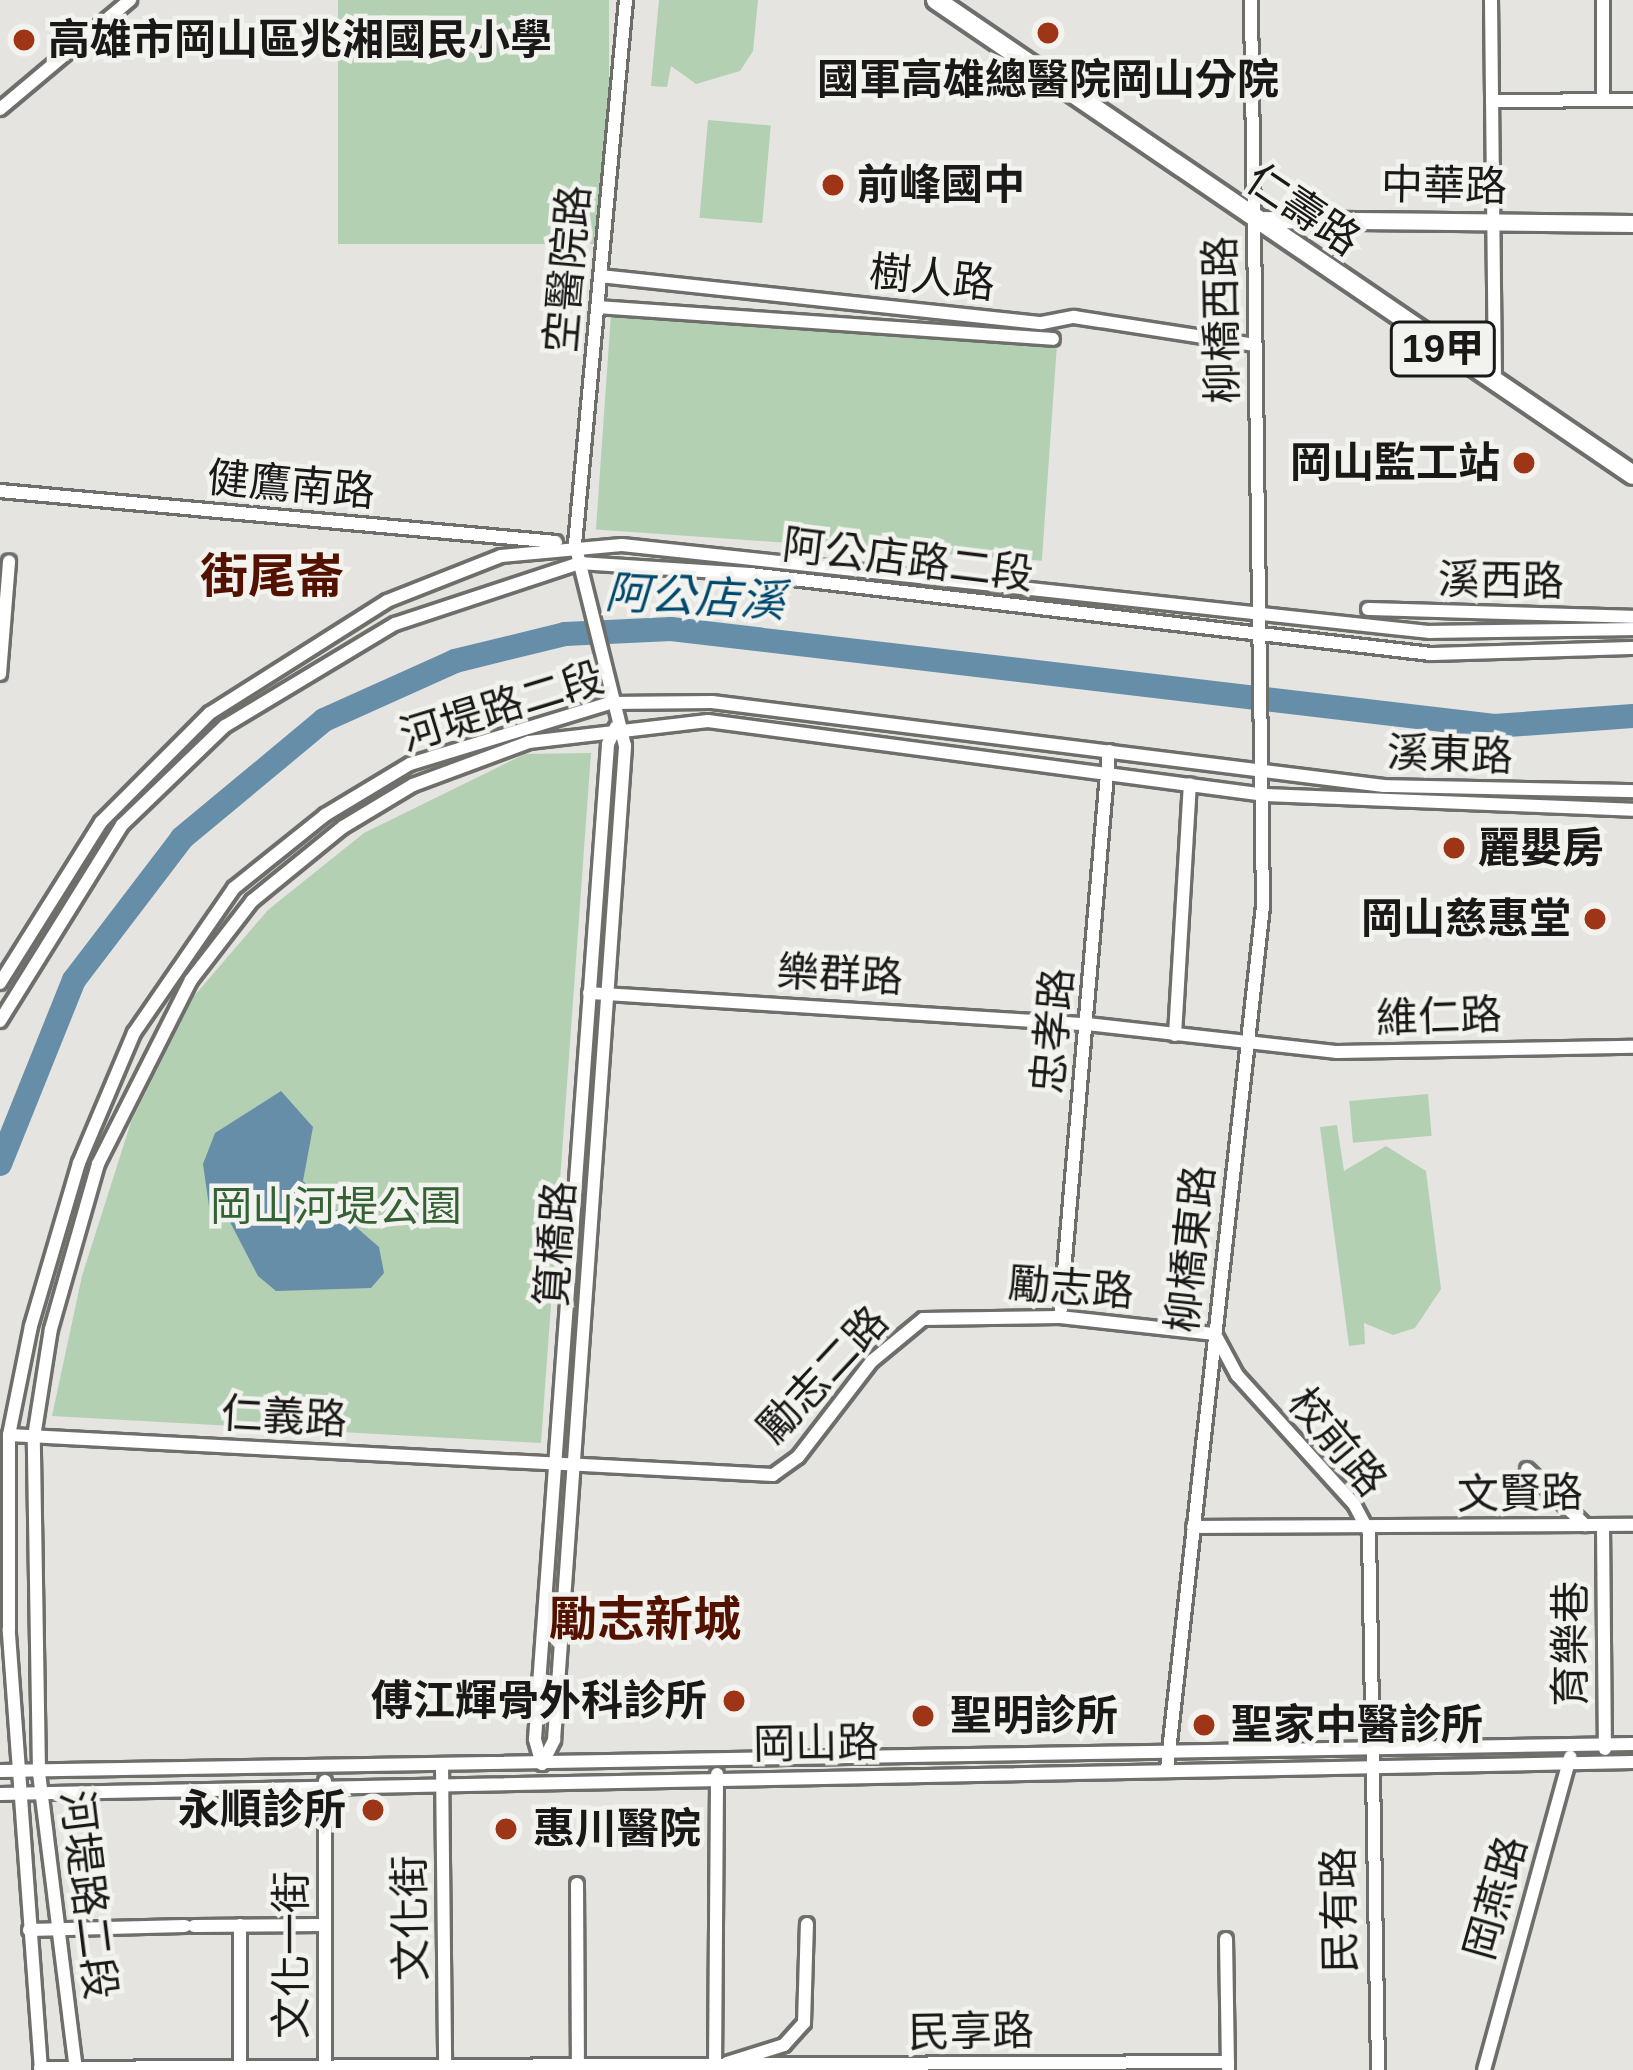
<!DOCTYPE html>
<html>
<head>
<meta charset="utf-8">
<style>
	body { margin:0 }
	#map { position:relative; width:1633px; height:2070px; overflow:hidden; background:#e5e4e0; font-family:Helvetica,"Noto Sans TC",sans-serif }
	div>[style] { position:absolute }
	.green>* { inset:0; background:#b3d0b2; transform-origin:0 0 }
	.water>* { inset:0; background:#678ea8 }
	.river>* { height:24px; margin:-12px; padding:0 12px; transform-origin:12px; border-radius:12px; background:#678ea8 }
	.roads { filter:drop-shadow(3px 0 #6e6e6a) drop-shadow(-3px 0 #6e6e6a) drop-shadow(0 3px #6e6e6a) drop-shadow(0 -3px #6e6e6a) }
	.minor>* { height:12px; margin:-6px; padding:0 6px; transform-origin:6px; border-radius:6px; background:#fff }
	.secondary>* { height:16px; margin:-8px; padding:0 8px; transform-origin:8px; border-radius:8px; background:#fff }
	.primary>* { height:18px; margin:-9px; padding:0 9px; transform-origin:9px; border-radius:9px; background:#fff }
	.dots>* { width:33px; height:33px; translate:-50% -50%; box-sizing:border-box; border:6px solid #f2f2ee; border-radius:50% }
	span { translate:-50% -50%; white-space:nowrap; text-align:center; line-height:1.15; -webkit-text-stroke:9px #f2f2ee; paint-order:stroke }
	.shield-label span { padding:3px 9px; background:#f2f2ee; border:3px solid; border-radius:9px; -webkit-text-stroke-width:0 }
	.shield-label { font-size:39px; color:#1a1918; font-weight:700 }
	.poi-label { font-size:42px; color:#1a1918; font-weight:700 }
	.left { translate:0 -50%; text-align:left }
	.right { translate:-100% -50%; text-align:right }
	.street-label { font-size:42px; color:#1a1918 }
	.park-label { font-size:42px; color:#346234 }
	.water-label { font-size:45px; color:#00496d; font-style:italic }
	.quarter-label { font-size:48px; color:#531200; font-weight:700 }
</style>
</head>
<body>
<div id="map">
	<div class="green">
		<div style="left:338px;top:0;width:271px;height:244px"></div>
		<div style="clip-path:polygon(659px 0,758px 0,753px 51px,740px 71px,696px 84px,671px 66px,667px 87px,651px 86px)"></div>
		<div style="left:708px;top:120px;width:63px;height:98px;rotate:5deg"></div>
		<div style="left:611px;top:314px;width:447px;height:216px;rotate:4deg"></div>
		<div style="clip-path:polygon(591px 753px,541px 1443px,52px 1416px,82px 1276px,131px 1122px,194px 996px,268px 910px,364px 833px,525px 754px)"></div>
		<div style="left:1428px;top:1094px;width:42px;height:79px;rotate:85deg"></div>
		<div style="clip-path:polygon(1337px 1125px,1344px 1171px,1386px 1146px,1426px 1171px,1441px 1289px,1415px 1328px,1393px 1335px,1364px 1323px,1365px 1344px,1349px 1346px,1320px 1127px)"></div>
	</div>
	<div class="water">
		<div style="clip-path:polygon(281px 1091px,313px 1127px,303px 1181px,379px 1247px,384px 1273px,371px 1288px,276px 1291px,258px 1276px,230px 1222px,210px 1213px,203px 1164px,215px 1133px)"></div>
	</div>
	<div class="river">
		<div style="left:0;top:1164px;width:198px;rotate:-68.1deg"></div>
		<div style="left:74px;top:980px;width:178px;rotate:-52.7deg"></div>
		<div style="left:182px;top:838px;width:185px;rotate:-39.7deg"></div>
		<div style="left:324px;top:720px;width:144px;rotate:-24.2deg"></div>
		<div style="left:455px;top:661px;width:113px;rotate:-13.8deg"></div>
		<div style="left:565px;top:634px;width:106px;rotate:-2.7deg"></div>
		<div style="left:671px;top:629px;width:829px;rotate:6.72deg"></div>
		<div style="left:1494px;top:726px;width:139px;rotate:-4.1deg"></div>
	</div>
	<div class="roads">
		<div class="minor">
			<div style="left:1491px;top:0;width:384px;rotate:89.4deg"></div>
			<div style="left:1603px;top:0;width:100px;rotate:90deg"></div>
			<div style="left:1492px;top:101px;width:141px;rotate:-0.4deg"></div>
			<div style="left:0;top:109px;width:170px;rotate:-40deg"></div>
			<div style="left:600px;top:276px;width:444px;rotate:6.1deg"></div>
			<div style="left:1042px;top:323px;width:33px;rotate:-11deg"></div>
			<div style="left:1074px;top:317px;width:183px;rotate:8.8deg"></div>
			<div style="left:597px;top:307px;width:457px;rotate:4deg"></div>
			<div style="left:0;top:491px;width:558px;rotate:5.24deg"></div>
			<div style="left:1368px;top:609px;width:265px;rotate:1.7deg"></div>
			<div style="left:0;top:674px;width:113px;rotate:-85.4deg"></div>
			<div style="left:0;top:983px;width:190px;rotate:-57.9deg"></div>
			<div style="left:101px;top:822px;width:154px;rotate:-45deg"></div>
			<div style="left:210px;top:713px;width:209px;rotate:-32.3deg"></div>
			<div style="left:387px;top:601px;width:123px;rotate:-21.5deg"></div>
			<div style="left:501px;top:556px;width:121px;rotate:-5.2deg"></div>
			<div style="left:622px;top:545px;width:813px;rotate:6.15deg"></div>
			<div style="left:1430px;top:632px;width:203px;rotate:-0.8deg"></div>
			<div style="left:589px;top:993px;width:499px;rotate:3.6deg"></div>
			<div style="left:1087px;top:1024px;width:252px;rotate:6.4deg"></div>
			<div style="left:1337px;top:1052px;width:296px;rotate:-1deg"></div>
			<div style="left:0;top:1021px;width:231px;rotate:-58.1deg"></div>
			<div style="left:122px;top:825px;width:143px;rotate:-43.9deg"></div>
			<div style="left:225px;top:726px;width:198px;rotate:-31deg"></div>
			<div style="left:395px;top:624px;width:194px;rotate:-18.3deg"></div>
			<div style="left:579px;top:563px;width:171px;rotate:3.7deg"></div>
			<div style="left:750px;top:574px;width:686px;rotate:6.7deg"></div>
			<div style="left:1431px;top:654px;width:202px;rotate:-1.7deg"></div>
			<div style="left:1175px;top:1035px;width:251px;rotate:-86.6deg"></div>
			<div style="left:1060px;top:1317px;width:568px;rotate:-85.05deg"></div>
			<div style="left:9px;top:1435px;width:765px;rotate:3deg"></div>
			<div style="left:773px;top:1475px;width:31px;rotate:-36deg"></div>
			<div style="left:798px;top:1457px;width:121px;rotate:-52.4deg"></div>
			<div style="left:872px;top:1361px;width:66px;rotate:-39.5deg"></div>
			<div style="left:923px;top:1319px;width:137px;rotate:-0.8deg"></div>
			<div style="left:1060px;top:1317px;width:156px;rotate:6.3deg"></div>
			<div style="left:1215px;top:1334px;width:47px;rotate:61.8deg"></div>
			<div style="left:1237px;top:1375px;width:174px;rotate:47.8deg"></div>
			<div style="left:1354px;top:1504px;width:32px;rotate:62deg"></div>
			<div style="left:1369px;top:1532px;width:538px;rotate:89.04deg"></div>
			<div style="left:1527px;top:1469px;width:81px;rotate:44deg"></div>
			<div style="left:1603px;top:1525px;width:224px;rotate:89.5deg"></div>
			<div style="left:1193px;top:1527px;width:440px;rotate:-0.3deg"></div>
			<div style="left:442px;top:1764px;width:306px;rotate:89.4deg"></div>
			<div style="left:542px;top:1764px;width:27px;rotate:-63deg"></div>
			<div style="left:554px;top:1740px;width:997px;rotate:-85.91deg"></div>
			<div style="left:625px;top:746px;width:208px;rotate:-103.9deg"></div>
			<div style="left:575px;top:544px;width:546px;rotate:-84.64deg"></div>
			<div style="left:542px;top:1764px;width:26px;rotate:-106deg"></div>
			<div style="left:535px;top:1739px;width:998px;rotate:-85.8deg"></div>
			<div style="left:608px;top:744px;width:19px;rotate:-65deg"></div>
			<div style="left:1167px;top:1769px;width:867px;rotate:-83.65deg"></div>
			<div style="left:1263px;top:907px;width:907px;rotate:-90.76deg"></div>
			<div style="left:0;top:1771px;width:1633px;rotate:-0.95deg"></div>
			<div style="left:0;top:1794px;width:1633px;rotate:-1.12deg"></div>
			<div style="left:577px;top:1884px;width:186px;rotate:89.7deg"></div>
			<div style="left:240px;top:1925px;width:145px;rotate:90deg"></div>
			<div style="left:194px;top:1926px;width:130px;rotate:-0.4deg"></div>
			<div style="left:29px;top:1930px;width:156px;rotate:-1.5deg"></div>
			<div style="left:1226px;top:1939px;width:130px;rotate:89.1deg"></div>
			<div style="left:727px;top:2063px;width:60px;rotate:-17.5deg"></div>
			<div style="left:784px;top:2045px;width:30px;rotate:-48deg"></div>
			<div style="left:804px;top:2023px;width:99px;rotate:-88.3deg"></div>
			<div style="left:40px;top:2068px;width:1188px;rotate:-0.29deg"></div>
			<div style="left:41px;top:2070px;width:442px;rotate:-94.2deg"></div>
			<div style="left:9px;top:1629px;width:194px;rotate:-90deg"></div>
			<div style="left:9px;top:1435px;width:111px;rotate:-78.6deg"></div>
			<div style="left:31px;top:1326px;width:170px;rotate:-73.6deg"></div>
			<div style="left:79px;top:1163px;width:141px;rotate:-67.1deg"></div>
			<div style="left:134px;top:1033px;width:176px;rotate:-55.4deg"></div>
			<div style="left:234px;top:888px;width:117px;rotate:-38.7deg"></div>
			<div style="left:325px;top:815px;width:99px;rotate:-31deg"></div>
			<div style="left:410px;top:764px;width:209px;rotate:-17deg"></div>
			<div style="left:610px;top:703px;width:102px;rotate:-0.6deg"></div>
			<div style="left:712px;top:702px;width:677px;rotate:7.13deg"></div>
			<div style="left:1384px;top:786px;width:249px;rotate:1.2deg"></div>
			<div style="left:76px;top:2070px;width:300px;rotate:-97.1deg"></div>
			<div style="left:39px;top:1772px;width:335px;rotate:-90.9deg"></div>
			<div style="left:34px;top:1437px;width:109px;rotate:-81.1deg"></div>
			<div style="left:51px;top:1329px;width:172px;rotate:-74.1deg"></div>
			<div style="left:98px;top:1164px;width:206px;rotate:-63.2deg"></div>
			<div style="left:191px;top:980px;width:100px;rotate:-52.3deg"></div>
			<div style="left:252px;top:901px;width:117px;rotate:-39.1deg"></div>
			<div style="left:343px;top:827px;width:82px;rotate:-31deg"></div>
			<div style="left:413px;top:785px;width:124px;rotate:-20.3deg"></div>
			<div style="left:529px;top:742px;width:180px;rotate:-6.7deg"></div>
			<div style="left:708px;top:721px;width:562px;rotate:7.57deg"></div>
			<div style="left:1265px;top:795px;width:368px;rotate:2.3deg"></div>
			<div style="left:325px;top:2070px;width:289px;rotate:-90deg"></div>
			<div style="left:715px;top:2070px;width:296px;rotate:-89.6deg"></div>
			<div style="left:1484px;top:2070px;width:325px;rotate:-74.6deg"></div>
		</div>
		<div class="secondary">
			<div style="left:1256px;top:220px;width:377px;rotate:0.6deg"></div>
		</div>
		<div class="primary">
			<div style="left:936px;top:0;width:843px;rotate:34.27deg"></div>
		</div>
	</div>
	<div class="dots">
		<div style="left:1048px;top:33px;background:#9d3516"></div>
		<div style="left:24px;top:40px;background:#9d3516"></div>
		<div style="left:833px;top:185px;background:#9d3516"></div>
		<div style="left:1524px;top:463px;background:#9d3516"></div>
		<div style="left:1454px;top:848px;background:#9d3516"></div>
		<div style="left:1595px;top:919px;background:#9d3516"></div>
		<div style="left:734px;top:1701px;background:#9d3516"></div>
		<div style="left:923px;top:1716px;background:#9d3516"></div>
		<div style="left:1204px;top:1725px;background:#9d3516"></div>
		<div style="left:373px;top:1810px;background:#9d3516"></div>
		<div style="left:506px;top:1829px;background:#9d3516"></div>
	</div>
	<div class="shield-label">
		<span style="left:1443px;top:349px">19甲</span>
	</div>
	<div class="poi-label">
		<span class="left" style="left:48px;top:40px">高雄市岡山區兆湘國民小學</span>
		<span style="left:1048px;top:80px">國軍高雄總醫院岡山分院</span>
		<span class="left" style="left:857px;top:185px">前峰國中</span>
		<span class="right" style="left:1500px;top:463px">岡山監工站</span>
		<span class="left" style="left:1478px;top:848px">麗嬰房</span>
		<span class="right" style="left:1571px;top:919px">岡山慈惠堂</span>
		<span class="right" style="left:707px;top:1701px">傅江輝骨外科診所</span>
		<span class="left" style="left:950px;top:1716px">聖明診所</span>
		<span class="left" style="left:1231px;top:1725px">聖家中醫診所</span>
		<span class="right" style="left:346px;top:1810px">永順診所</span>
		<span class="left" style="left:533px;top:1829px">惠川醫院</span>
	</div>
	<div class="street-label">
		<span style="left:1444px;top:186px;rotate:1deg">中華路</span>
		<span style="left:1303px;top:210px;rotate:34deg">仁壽路</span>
		<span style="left:568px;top:269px;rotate:-85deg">空醫院路</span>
		<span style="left:932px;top:278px;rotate:6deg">樹人路</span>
		<span style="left:1222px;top:320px;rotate:-91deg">柳橋西路</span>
		<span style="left:291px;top:485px;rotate:5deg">健鷹南路</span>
		<span style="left:908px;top:560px;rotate:7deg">阿公店路二段</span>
		<span style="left:1501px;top:581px;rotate:1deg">溪西路</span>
		<span style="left:502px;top:707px;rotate:-17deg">河堤路二段</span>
		<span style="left:1450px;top:755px;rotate:2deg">溪東路</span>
		<span style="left:840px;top:975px;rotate:3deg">樂群路</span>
		<span style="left:1439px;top:1017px;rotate:-2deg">維仁路</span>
		<span style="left:1053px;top:1031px;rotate:-85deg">忠孝路</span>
		<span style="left:556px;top:1244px;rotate:-86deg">筧橋路</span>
		<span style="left:1191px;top:1249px;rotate:-84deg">柳橋東路</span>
		<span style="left:1071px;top:1288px;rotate:4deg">勵志路</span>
		<span style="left:823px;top:1375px;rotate:-47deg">勵志二路</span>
		<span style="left:284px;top:1417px;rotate:3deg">仁義路</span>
		<span style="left:1337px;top:1442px;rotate:50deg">校前路</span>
		<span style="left:1520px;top:1494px;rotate:-1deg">文賢路</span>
		<span style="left:1571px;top:1644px;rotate:-90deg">育樂巷</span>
		<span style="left:816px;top:1744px;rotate:-1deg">岡山路</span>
		<span style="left:88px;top:1895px;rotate:83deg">河堤路二段</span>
		<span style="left:1496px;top:1898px;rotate:-74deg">岡燕路</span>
		<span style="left:1340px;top:1910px;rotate:-91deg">民有路</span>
		<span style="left:411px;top:1918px;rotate:-91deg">文化街</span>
		<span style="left:292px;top:1955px;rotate:-90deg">文化一街</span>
		<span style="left:971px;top:2032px;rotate:-1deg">民享路</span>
	</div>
	<div class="park-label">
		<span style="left:336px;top:1207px">岡山河堤公園</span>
	</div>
	<div class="water-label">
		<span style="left:695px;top:597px;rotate:3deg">阿公店溪</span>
	</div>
	<div class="quarter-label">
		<span style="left:272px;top:577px">街尾崙</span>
		<span style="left:645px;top:1620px">勵志新城</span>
	</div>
</div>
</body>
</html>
